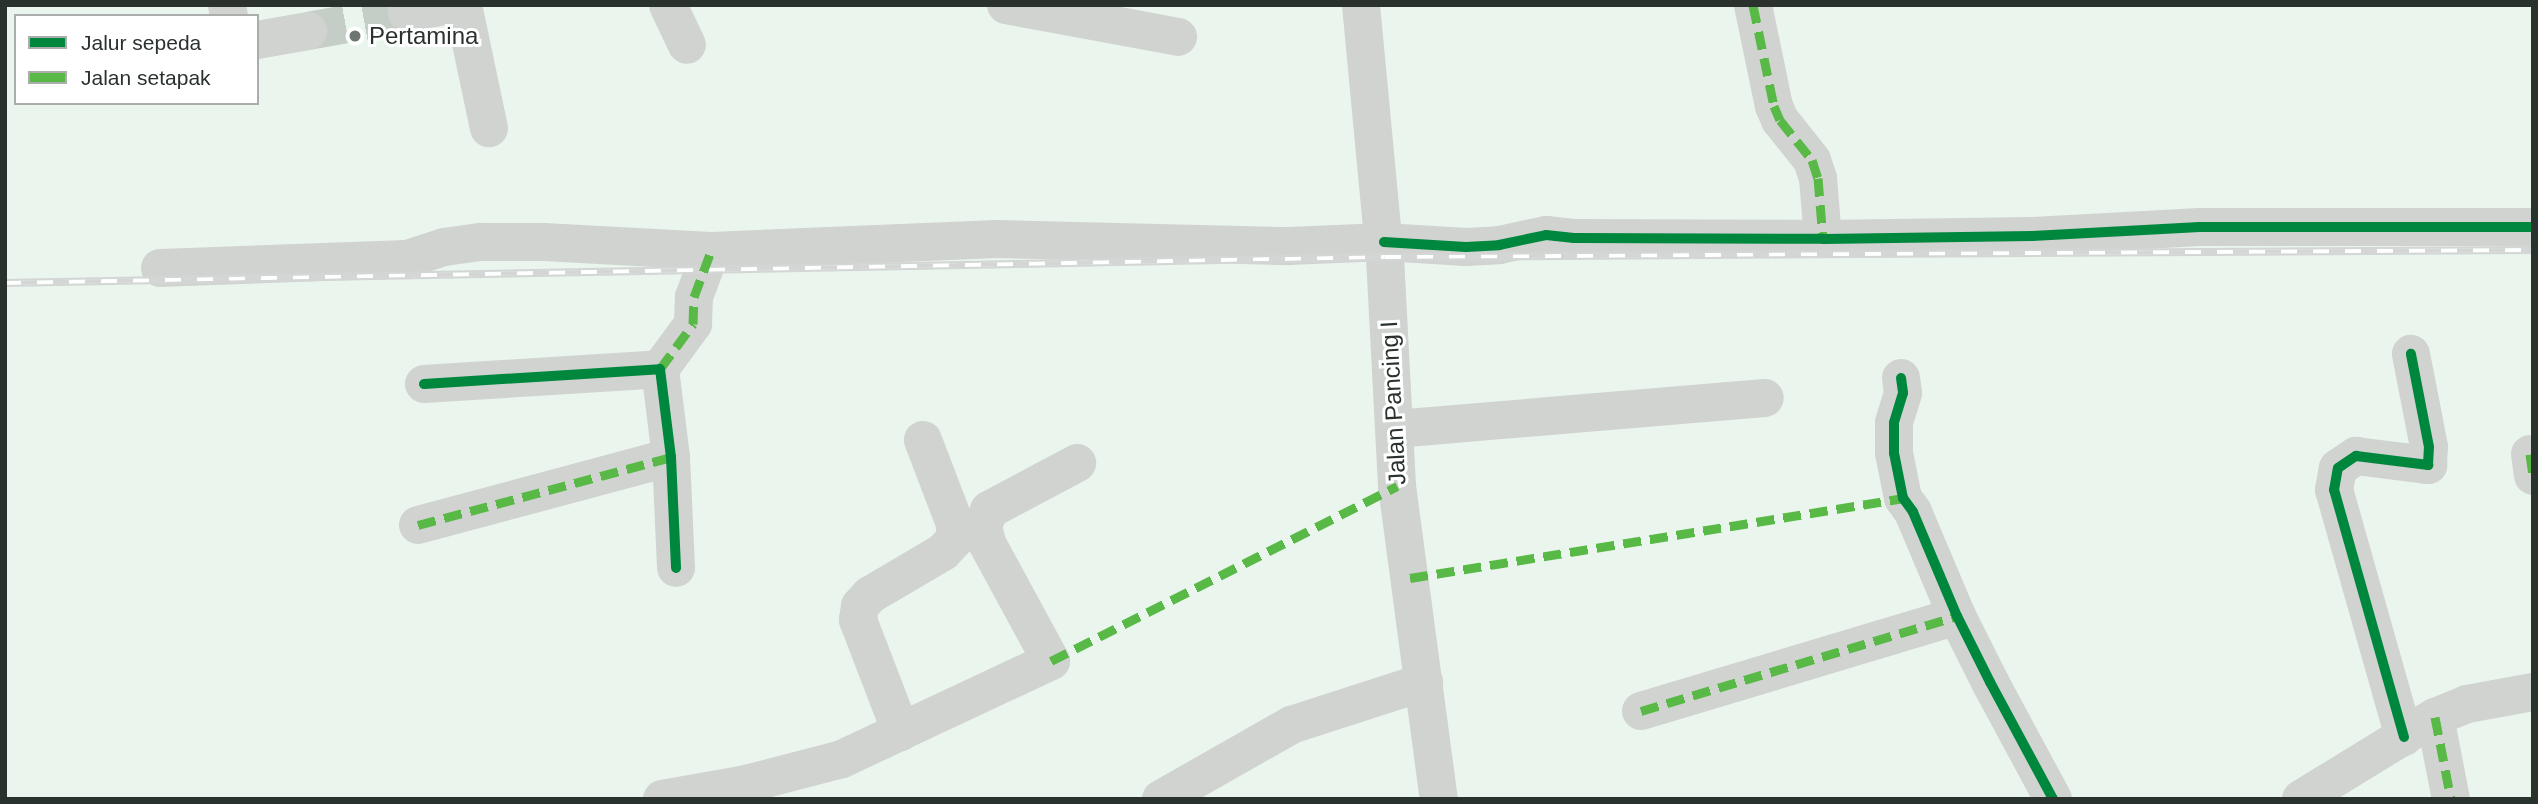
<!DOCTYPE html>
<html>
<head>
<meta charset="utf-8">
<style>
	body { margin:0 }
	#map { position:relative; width:2538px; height:804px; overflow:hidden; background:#eaf5ee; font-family:Arial,sans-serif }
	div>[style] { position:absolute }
	.minor-tunnel>* { height:38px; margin-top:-19px; transform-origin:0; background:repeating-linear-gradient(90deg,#c4cec7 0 38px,transparent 0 57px) }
	.minor>* { height:38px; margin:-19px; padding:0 19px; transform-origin:19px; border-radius:19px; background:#d1d3d1 }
	.major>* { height:38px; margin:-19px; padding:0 19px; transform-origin:19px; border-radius:19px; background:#d1d3d1 }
	.rail>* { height:8px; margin-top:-4px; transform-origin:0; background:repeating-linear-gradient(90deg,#fff 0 16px,#d3d6d4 0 32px); box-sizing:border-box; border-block:2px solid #d3d6d4 }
	.quiet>* { height:9px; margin-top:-4.5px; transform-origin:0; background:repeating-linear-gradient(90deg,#58b947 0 18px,transparent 0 27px) }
	.cycleway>* { height:10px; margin:-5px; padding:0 5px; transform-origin:5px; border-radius:5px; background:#00873e }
	.dots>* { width:19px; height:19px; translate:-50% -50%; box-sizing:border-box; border:4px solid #fff; border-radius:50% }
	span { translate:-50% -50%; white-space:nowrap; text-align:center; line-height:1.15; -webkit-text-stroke:6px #fff; paint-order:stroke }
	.poi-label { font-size:24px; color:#2a322d }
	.left { translate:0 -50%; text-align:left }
	.street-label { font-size:24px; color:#2a322d }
	.frame { position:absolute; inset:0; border:7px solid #2a322d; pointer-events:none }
	.legend { position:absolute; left:14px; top:14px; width:245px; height:91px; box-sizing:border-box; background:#fff; border:2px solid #aaadab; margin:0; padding:9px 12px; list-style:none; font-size:21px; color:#2a322d }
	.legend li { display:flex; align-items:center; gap:14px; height:35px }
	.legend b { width:35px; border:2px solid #aaadab }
</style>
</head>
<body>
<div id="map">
	<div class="minor-tunnel">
		<div style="left:308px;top:31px;width:101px;rotate:-10.3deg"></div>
	</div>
	<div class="minor">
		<div style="left:227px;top:5px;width:11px;rotate:80deg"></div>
		<div style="left:463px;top:5px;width:126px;rotate:78.1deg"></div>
		<div style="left:668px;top:5px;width:44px;rotate:64.6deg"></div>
		<div style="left:1006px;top:5px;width:175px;rotate:10.5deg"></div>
		<div style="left:1753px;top:5px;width:103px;rotate:78.3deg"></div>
		<div style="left:1774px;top:106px;width:15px;rotate:67deg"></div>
		<div style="left:1780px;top:120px;width:51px;rotate:51.3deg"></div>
		<div style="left:1812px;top:160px;width:19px;rotate:72deg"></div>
		<div style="left:1818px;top:178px;width:61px;rotate:85.3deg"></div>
		<div style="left:407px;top:13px;width:44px;rotate:-10.5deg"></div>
		<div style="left:257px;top:40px;width:52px;rotate:-10deg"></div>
		<div style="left:160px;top:268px;width:247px;rotate:-2.1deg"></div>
		<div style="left:407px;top:259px;width:39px;rotate:-18deg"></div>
		<div style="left:444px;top:247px;width:37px;rotate:-8deg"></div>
		<div style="left:481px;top:242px;width:63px"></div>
		<div style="left:544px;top:242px;width:167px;rotate:3.1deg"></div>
		<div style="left:711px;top:251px;width:286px;rotate:-2.4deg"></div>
		<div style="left:997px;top:239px;width:292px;rotate:1.4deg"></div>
		<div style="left:1289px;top:246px;width:95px;rotate:-2.4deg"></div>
		<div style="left:1384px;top:242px;width:82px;rotate:3.5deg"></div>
		<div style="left:1466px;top:247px;width:33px;rotate:-3deg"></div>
		<div style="left:1499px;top:245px;width:48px;rotate:-12deg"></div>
		<div style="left:1546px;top:235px;width:28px;rotate:6deg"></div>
		<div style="left:1574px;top:238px;width:249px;rotate:0.2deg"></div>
		<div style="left:1823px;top:239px;width:209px;rotate:-0.8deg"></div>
		<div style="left:2032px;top:236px;width:168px;rotate:-3.1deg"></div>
		<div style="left:2200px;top:227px;width:333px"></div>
		<div style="left:660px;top:369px;width:56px;rotate:-53.7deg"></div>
		<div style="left:693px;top:324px;width:27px;rotate:-88deg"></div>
		<div style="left:694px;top:297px;width:49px;rotate:-69.7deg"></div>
		<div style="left:1901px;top:378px;width:15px;rotate:82deg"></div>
		<div style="left:1903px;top:393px;width:31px;rotate:107deg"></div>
		<div style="left:1894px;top:423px;width:30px;rotate:90deg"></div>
		<div style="left:1894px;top:453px;width:46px;rotate:78.7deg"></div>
		<div style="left:1903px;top:498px;width:17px;rotate:54deg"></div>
		<div style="left:1913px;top:512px;width:113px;rotate:67.1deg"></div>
		<div style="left:1957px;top:616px;width:74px;rotate:63.4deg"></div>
		<div style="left:1990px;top:682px;width:133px;rotate:61.7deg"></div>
		<div style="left:424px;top:384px;width:236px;rotate:-3.6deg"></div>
		<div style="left:660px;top:369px;width:89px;rotate:82.9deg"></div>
		<div style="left:671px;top:457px;width:111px;rotate:87.4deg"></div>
		<div style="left:1395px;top:429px;width:371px;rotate:-4.8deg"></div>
		<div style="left:2530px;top:454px;width:22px;rotate:82deg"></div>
		<div style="left:418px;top:525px;width:262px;rotate:-15deg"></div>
		<div style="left:1641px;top:711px;width:330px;rotate:-16.7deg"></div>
		<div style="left:2435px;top:717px;width:84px;rotate:79deg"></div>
		<div style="left:901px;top:732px;width:120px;rotate:-111deg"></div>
		<div style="left:858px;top:620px;width:14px;rotate:-82deg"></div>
		<div style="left:860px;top:606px;width:15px;rotate:-48deg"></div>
		<div style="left:870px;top:595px;width:85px;rotate:-30.5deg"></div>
		<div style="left:943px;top:552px;width:18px;rotate:-47deg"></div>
		<div style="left:955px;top:539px;width:15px;rotate:-90deg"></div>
		<div style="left:955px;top:524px;width:90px;rotate:-110.9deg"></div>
		<div style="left:2404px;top:737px;width:257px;rotate:-105.8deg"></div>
		<div style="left:2334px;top:490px;width:22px;rotate:-80deg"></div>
		<div style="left:2338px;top:468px;width:22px;rotate:-34deg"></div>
		<div style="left:2356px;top:456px;width:73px;rotate:7.1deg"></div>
		<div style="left:2428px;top:465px;width:18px;rotate:-87deg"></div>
		<div style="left:2429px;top:447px;width:95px;rotate:-101deg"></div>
		<div style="left:662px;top:799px;width:85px;rotate:-10.1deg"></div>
		<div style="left:746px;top:784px;width:99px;rotate:-14.6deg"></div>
		<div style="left:842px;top:759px;width:231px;rotate:-25.1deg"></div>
		<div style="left:1051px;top:661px;width:134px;rotate:-118.5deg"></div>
		<div style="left:987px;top:543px;width:17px;rotate:-103deg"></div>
		<div style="left:983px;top:526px;width:17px;rotate:-69deg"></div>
		<div style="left:989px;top:510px;width:100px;rotate:-28.1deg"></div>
		<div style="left:1161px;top:799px;width:150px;rotate:-29.6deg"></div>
		<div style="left:1291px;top:725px;width:140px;rotate:-17.9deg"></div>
		<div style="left:2301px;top:799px;width:157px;rotate:-31.5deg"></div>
		<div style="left:2435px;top:717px;width:35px;rotate:-22deg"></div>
		<div style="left:2467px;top:704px;width:67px;rotate:-10.3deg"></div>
	</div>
	<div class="major">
		<div style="left:1361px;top:5px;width:253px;rotate:84.6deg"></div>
		<div style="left:1385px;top:257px;width:229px;rotate:87deg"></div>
		<div style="left:1397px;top:486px;width:316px;rotate:82.4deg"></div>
	</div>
	<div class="rail">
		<div style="left:5px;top:283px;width:1380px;rotate:-1.08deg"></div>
		<div style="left:1385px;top:257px;width:1148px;rotate:-0.35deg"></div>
	</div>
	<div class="quiet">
		<div style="left:1753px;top:5px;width:103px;rotate:78.3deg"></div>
		<div style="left:1774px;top:106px;width:15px;rotate:67deg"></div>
		<div style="left:1780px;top:120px;width:51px;rotate:51.3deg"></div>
		<div style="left:1812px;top:160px;width:19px;rotate:72deg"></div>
		<div style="left:1818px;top:178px;width:61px;rotate:85.3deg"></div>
		<div style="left:660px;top:369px;width:56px;rotate:-53.7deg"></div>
		<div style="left:693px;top:324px;width:27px;rotate:-88deg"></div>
		<div style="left:694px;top:297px;width:49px;rotate:-69.7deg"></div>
		<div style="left:2530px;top:454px;width:22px;rotate:82deg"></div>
		<div style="left:418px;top:525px;width:262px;rotate:-15deg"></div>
		<div style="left:1410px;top:578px;width:499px;rotate:-9.2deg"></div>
		<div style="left:1051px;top:661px;width:388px;rotate:-26.8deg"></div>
		<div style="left:1641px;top:711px;width:330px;rotate:-16.7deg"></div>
		<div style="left:2435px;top:717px;width:84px;rotate:79deg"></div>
	</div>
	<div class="cycleway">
		<div style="left:1384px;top:242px;width:82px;rotate:3.5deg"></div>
		<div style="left:1466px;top:247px;width:33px;rotate:-3deg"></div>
		<div style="left:1499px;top:245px;width:48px;rotate:-12deg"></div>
		<div style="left:1546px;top:235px;width:28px;rotate:6deg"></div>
		<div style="left:1574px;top:238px;width:249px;rotate:0.2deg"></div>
		<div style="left:1823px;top:239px;width:209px;rotate:-0.8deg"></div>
		<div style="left:2032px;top:236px;width:168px;rotate:-3.1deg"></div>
		<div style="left:2200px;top:227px;width:333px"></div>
		<div style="left:1901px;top:378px;width:15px;rotate:82deg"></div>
		<div style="left:1903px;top:393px;width:31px;rotate:107deg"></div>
		<div style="left:1894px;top:423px;width:30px;rotate:90deg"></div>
		<div style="left:1894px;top:453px;width:46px;rotate:78.7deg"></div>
		<div style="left:1903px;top:498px;width:17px;rotate:54deg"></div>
		<div style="left:1913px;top:512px;width:113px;rotate:67.1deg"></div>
		<div style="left:1957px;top:616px;width:74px;rotate:63.4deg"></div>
		<div style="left:1990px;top:682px;width:133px;rotate:61.7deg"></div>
		<div style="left:424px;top:384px;width:236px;rotate:-3.6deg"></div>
		<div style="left:660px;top:369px;width:89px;rotate:82.9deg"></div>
		<div style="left:671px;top:457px;width:111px;rotate:87.4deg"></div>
		<div style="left:2404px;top:737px;width:257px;rotate:-105.8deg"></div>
		<div style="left:2334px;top:490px;width:22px;rotate:-80deg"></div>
		<div style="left:2338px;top:468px;width:22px;rotate:-34deg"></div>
		<div style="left:2356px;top:456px;width:73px;rotate:7.1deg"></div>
		<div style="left:2428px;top:465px;width:18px;rotate:-87deg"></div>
		<div style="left:2429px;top:447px;width:95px;rotate:-101deg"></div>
	</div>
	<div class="dots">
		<div style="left:355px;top:36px;background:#6d7671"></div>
	</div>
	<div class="poi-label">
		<span class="left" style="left:369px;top:36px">Pertamina</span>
	</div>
	<div class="street-label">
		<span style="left:1393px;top:403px;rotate:-93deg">Jalan Pancing I</span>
	</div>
	<div class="frame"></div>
	<ul class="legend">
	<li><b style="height:9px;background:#00873e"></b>Jalur sepeda</li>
	<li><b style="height:9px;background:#58b947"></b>Jalan setapak</li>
	</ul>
</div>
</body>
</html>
